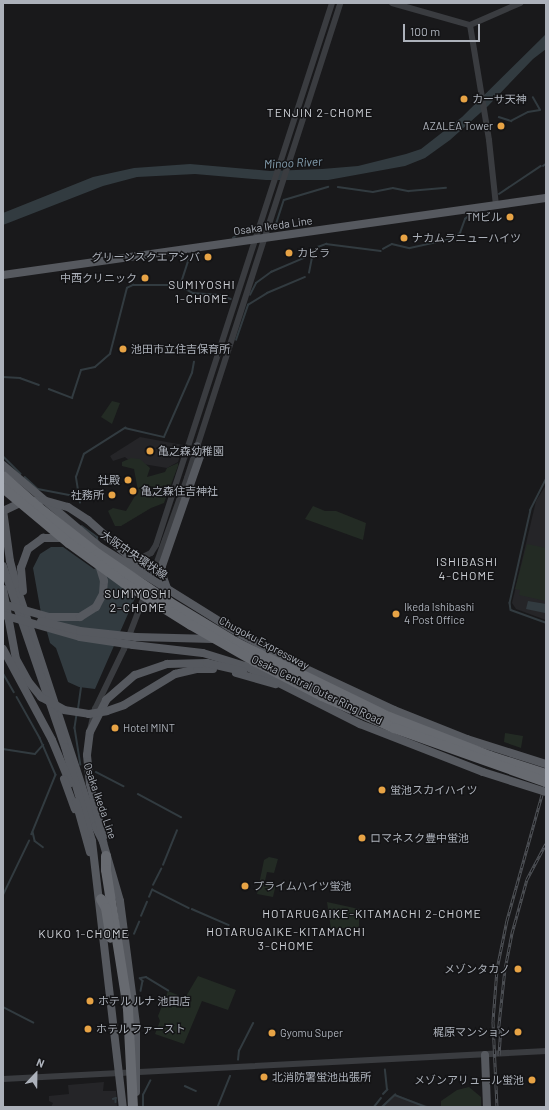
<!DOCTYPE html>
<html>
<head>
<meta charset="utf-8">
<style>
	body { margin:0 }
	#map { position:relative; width:549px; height:1110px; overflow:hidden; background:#19191b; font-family:Barlow,"Noto Sans JP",sans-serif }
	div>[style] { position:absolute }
	.built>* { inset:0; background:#252528 }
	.green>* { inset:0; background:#232b24 }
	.water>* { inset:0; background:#323b40 }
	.stream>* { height:1.5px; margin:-0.75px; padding:0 0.75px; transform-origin:0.75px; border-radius:0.75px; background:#323b40 }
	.minor>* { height:6px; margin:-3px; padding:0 3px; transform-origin:3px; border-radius:3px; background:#3a3c40 }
	.major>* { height:8px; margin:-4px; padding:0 4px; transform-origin:4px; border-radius:4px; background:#56595f }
	.highway>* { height:10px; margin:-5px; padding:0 5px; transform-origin:5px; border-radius:5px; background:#676a70 }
	.rail>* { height:3px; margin-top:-1.5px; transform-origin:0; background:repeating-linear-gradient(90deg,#141416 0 4.5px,#4f5257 0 9px); box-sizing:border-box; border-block:1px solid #4f5257 }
	.major-bridge>* { height:8px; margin:-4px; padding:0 4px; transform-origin:4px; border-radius:4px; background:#56595f }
	.highway-bridge>* { height:10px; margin:-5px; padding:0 5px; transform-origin:5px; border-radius:5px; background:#676a70 }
	.dots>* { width:11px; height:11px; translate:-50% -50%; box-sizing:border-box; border:2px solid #141416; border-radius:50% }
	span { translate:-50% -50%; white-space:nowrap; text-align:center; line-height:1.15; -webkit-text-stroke:3px #141416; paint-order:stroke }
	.poi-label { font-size:11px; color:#acb1ba }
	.left { translate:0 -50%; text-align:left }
	.right { translate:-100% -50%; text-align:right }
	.street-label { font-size:11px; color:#acb1ba }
	.neighbourhood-label { font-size:12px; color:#cdd0d6; letter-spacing:1px }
	.water-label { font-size:12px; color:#86a1b2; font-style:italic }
	.frame { position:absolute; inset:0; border:4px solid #acb1ba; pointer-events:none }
	.north { position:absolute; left:16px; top:1054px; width:40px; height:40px; -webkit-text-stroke:3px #141416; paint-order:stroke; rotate:22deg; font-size:11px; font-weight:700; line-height:16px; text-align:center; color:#acb1ba }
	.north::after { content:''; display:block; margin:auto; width:14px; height:18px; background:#acb1ba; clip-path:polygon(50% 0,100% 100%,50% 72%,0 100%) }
	.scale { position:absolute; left:403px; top:24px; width:77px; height:18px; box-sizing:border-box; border:2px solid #acb1ba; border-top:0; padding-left:5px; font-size:12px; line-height:14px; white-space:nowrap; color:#acb1ba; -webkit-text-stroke:3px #141416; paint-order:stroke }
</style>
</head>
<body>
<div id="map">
	<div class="built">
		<div style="clip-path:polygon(140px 437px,183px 445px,178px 462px,167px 468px,131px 462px,125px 457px,113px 461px,110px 456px)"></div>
		<div style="clip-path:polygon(546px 485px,546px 620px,516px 609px,512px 603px,536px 501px)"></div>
		<div style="clip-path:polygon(104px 1082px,103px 1091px,116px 1091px,117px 1107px,51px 1107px,53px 1103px,49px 1101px,49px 1096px,69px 1094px,68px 1085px)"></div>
		<div style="clip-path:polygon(394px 1094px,419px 1103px,431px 1107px,380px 1107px)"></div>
	</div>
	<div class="green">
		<div style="clip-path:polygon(112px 401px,120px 403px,112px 424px,101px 417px)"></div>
		<div style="clip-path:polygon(131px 458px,140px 459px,150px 468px,147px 477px,165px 472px,167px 468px,178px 463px,178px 466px,164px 503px,151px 508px,121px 526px,115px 526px,108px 511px,113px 508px,126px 511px,138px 491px,134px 469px,122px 466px,122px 462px)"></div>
		<div style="clip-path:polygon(313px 506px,325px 511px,336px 511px,366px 523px,363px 540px,305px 519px)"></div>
		<div style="clip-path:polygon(527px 544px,546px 548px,546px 601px,519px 595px,520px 590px,515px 589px)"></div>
		<div style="clip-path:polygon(505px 733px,523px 736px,521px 748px,504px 742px)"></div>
		<div style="clip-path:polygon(269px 857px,278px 859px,274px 873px,267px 872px,265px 881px,276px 884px,273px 897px,257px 894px,264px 860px)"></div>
		<div style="clip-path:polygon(327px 902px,359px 909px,359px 927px,331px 929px)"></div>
		<div style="clip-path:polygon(198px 976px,236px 990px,228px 1010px,202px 1001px,184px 1044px,155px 1034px,160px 1021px,158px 1016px,168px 991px,185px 998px)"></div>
		<div style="clip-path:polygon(469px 1087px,481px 1097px,481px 1107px,441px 1106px,441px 1101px,457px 1090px)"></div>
	</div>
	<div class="water">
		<div style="clip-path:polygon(546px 34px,546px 49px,533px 59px,488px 106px,450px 140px,425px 158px,405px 166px,328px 180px,266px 180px,195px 174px,137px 177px,103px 186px,3px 225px,3px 213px,93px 177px,134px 168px,190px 164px,270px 171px,322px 169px,358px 166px,406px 154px,421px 149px,462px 117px)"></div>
		<div style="clip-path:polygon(51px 547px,63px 547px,94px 569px,102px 565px,128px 581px,135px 598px,95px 689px,79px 687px,68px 682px,56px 648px,50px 643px,47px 632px,46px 615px,41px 613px,33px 568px,40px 554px)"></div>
		<div style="clip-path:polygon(528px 601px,546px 604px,545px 613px,526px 609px)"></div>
	</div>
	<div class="stream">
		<div style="left:499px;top:117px;width:13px;rotate:18deg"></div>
		<div style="left:511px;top:121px;width:19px;rotate:-28deg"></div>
		<div style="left:528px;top:112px;width:12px;rotate:-9deg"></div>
		<div style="left:540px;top:110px;width:14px;rotate:-120deg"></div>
		<div style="left:543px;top:166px;width:4px;rotate:-34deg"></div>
		<div style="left:338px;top:187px;width:35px;rotate:8deg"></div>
		<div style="left:373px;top:192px;width:20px;rotate:-11deg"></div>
		<div style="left:393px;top:188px;width:16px;rotate:11deg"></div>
		<div style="left:409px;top:191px;width:37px;rotate:-5deg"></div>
		<div style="left:499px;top:194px;width:50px;rotate:-33.7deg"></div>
		<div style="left:275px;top:227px;width:28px;rotate:-72deg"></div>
		<div style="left:284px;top:200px;width:46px;rotate:-16.5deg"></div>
		<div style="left:233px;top:238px;width:12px;rotate:-31deg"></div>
		<div style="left:243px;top:232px;width:6px;rotate:18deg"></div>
		<div style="left:383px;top:249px;width:10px;rotate:-29deg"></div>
		<div style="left:392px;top:244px;width:18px;rotate:13deg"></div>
		<div style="left:410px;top:248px;width:42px;rotate:-12.4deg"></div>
		<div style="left:451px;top:239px;width:11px;rotate:-34deg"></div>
		<div style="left:460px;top:233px;width:15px;rotate:-70deg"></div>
		<div style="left:465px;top:219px;width:8px;rotate:-40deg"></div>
		<div style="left:311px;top:258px;width:13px;rotate:-58deg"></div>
		<div style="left:318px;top:247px;width:9px;rotate:-21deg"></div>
		<div style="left:326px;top:244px;width:55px;rotate:7.3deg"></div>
		<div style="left:309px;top:273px;width:15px;rotate:-79deg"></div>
		<div style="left:180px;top:286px;width:26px;rotate:-72deg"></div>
		<div style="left:188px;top:261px;width:8px;rotate:-45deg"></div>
		<div style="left:250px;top:295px;width:13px;rotate:-63deg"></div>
		<div style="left:256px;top:283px;width:19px;rotate:-36deg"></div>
		<div style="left:271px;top:272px;width:38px;rotate:-23deg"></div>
		<div style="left:225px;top:297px;width:6px;rotate:18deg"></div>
		<div style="left:236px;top:340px;width:37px;rotate:-71deg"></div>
		<div style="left:248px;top:305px;width:22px;rotate:-32deg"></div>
		<div style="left:267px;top:293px;width:41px;rotate:-22.8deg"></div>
		<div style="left:3px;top:377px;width:17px;rotate:3deg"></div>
		<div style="left:20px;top:378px;width:20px;rotate:20deg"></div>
		<div style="left:49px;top:389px;width:25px;rotate:21deg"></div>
		<div style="left:72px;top:398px;width:29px;rotate:-72deg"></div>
		<div style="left:81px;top:370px;width:14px;rotate:-12deg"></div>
		<div style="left:95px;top:367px;width:20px;rotate:-41deg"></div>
		<div style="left:110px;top:354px;width:68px;rotate:-75.6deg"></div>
		<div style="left:127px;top:288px;width:7px;rotate:-27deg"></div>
		<div style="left:133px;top:285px;width:45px"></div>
		<div style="left:178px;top:285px;width:17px;rotate:28deg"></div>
		<div style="left:193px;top:293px;width:27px;rotate:4deg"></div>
		<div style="left:3px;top:456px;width:25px;rotate:45deg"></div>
		<div style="left:25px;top:477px;width:18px;rotate:43deg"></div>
		<div style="left:38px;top:489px;width:42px;rotate:11deg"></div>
		<div style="left:546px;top:480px;width:34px;rotate:117deg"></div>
		<div style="left:531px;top:510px;width:95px;rotate:102.7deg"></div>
		<div style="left:510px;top:603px;width:7px;rotate:82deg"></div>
		<div style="left:511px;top:610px;width:37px;rotate:20deg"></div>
		<div style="left:80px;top:503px;width:26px;rotate:-99deg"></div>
		<div style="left:76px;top:477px;width:24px;rotate:-71deg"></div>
		<div style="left:84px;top:454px;width:49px;rotate:-32.4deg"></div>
		<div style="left:125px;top:428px;width:40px;rotate:13deg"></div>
		<div style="left:164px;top:437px;width:70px;rotate:-66.4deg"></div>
		<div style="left:192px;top:373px;width:11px;rotate:-80deg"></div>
		<div style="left:82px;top:526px;width:19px;rotate:36deg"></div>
		<div style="left:97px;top:537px;width:4px;rotate:76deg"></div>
		<div style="left:3px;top:673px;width:22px;rotate:60deg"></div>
		<div style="left:17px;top:697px;width:47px;rotate:60.7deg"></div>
		<div style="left:40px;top:738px;width:40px;rotate:66.6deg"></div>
		<div style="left:56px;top:775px;width:64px;rotate:112.1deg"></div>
		<div style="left:78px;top:709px;width:21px;rotate:-82deg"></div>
		<div style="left:77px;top:715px;width:13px;rotate:99deg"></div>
		<div style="left:75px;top:728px;width:37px;rotate:81deg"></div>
		<div style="left:3px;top:749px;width:32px;rotate:9deg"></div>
		<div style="left:35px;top:754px;width:12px;rotate:-48deg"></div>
		<div style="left:96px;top:772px;width:31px;rotate:27deg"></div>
		<div style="left:138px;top:794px;width:49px;rotate:28.1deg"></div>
		<div style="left:33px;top:832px;width:9px;rotate:77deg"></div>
		<div style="left:35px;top:841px;width:10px;rotate:37deg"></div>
		<div style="left:163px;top:865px;width:37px;rotate:-68deg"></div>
		<div style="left:153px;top:885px;width:18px;rotate:-63deg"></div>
		<div style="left:153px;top:890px;width:40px;rotate:26.6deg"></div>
		<div style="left:3px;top:895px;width:60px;rotate:-64.3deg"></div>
		<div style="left:149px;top:897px;width:8px;rotate:-67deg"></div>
		<div style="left:192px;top:909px;width:40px;rotate:23.4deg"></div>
		<div style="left:141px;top:916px;width:15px;rotate:-67deg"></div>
		<div style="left:134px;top:934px;width:13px;rotate:-67deg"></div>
		<div style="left:140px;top:978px;width:4px;rotate:45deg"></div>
		<div style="left:143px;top:981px;width:10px;rotate:101deg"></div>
		<div style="left:141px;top:978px;width:5px;rotate:-11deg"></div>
		<div style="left:146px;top:977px;width:26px;rotate:31deg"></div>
		<div style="left:3px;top:1007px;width:34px;rotate:27deg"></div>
		<div style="left:238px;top:1060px;width:9px;rotate:-84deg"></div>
		<div style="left:239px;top:1051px;width:31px;rotate:-63deg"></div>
		<div style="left:185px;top:1086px;width:12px;rotate:24deg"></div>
		<div style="left:383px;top:1094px;width:6px;rotate:-45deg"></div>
		<div style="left:387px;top:1090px;width:20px;rotate:-96deg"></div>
		<div style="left:113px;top:1099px;width:3px;rotate:-18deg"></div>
		<div style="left:116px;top:1098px;width:4px;rotate:90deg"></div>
		<div style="left:218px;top:1106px;width:32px;rotate:-68deg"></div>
		<div style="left:143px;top:1107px;width:12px;rotate:-90deg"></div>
		<div style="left:143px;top:1095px;width:16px;rotate:-63deg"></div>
		<div style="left:374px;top:1107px;width:11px;rotate:-52deg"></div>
		<div style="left:382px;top:1107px;width:18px;rotate:-43deg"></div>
		<div style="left:395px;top:1095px;width:34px;rotate:21deg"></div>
	</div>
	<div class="minor">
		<div style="left:392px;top:3px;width:81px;rotate:15.8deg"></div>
		<div style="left:470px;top:25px;width:55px;rotate:-23.7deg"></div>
		<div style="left:470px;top:25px;width:117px;rotate:80.6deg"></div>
		<div style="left:489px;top:140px;width:66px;rotate:83.9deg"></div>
		<div style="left:129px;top:555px;width:14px;rotate:8deg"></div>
		<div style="left:143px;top:557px;width:9px;rotate:-27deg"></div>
		<div style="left:151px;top:553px;width:9px;rotate:-58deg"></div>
		<div style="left:156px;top:545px;width:570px;rotate:-72.01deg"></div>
		<div style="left:153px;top:573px;width:101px;rotate:-70.3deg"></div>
		<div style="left:187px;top:478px;width:499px;rotate:-72.1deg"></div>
		<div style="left:90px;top:730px;width:22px;rotate:-77deg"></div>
		<div style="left:95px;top:709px;width:67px;rotate:-64.2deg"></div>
		<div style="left:124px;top:649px;width:59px;rotate:-69.1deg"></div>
		<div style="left:3px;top:1079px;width:544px;rotate:-2.95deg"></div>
	</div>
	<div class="major">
		<div style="left:3px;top:275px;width:548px;rotate:-8.07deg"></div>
		<div style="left:3px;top:465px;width:127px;rotate:40.2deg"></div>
		<div style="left:100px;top:547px;width:165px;rotate:31.9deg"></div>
		<div style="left:240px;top:634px;width:75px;rotate:27.9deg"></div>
		<div style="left:306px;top:669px;width:97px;rotate:25deg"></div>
		<div style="left:394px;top:710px;width:79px;rotate:21.7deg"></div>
		<div style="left:467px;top:739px;width:83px;rotate:17.6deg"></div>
		<div style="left:3px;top:510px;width:51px;rotate:82.2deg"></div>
		<div style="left:10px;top:561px;width:31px;rotate:75deg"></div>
		<div style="left:18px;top:591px;width:247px;rotate:71.9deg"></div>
		<div style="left:95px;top:826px;width:18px;rotate:63deg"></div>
		<div style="left:103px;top:842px;width:61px;rotate:73.9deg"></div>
		<div style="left:120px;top:901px;width:125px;rotate:82.6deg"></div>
		<div style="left:136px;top:1025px;width:67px;rotate:90deg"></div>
		<div style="left:88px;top:520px;width:76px;rotate:41.8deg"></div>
		<div style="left:3px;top:566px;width:191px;rotate:71.1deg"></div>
		<div style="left:65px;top:747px;width:98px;rotate:74deg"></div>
		<div style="left:92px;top:841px;width:268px;rotate:83.4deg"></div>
		<div style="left:167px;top:588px;width:15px;rotate:-110deg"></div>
		<div style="left:162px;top:574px;width:8px;rotate:-90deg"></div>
		<div style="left:162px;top:566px;width:116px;rotate:-70.9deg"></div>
		<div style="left:200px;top:456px;width:10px;rotate:-107deg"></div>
		<div style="left:3px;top:589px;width:71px;rotate:79.5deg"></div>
		<div style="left:16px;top:659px;width:25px;rotate:61deg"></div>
		<div style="left:28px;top:681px;width:21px;rotate:51deg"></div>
		<div style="left:23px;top:591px;width:23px;rotate:-95deg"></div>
		<div style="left:21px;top:568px;width:20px;rotate:-70deg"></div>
		<div style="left:28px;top:549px;width:19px;rotate:-36deg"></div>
		<div style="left:43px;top:538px;width:20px"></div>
		<div style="left:136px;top:637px;width:77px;rotate:1.5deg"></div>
		<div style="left:133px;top:645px;width:70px;rotate:6.5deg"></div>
		<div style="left:203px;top:653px;width:44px;rotate:17.2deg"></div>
		<div style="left:245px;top:666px;width:129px;rotate:26.8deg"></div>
		<div style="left:360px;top:724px;width:132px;rotate:21.3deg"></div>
		<div style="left:3px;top:649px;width:103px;rotate:61.7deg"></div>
		<div style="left:52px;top:740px;width:47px;rotate:67.3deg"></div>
		<div style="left:236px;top:673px;width:41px;rotate:15.8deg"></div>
		<div style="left:64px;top:710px;width:25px;rotate:9deg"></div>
		<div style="left:107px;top:711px;width:18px;rotate:-19deg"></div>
		<div style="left:124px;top:705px;width:60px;rotate:-31.3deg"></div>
		<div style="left:175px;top:674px;width:23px;rotate:-13deg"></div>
		<div style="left:197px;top:669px;width:16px"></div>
		<div style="left:64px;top:779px;width:32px;rotate:70deg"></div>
		<div style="left:76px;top:802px;width:52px;rotate:74.4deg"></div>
		<div style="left:103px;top:837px;width:55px;rotate:-103.8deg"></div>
		<div style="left:90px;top:784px;width:29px;rotate:-96deg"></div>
		<div style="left:87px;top:755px;width:23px;rotate:-83deg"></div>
		<div style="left:90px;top:732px;width:36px;rotate:-63deg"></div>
		<div style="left:106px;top:700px;width:38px;rotate:-41deg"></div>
		<div style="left:135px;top:675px;width:34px;rotate:-19deg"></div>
		<div style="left:167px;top:664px;width:40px;rotate:-1.4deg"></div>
		<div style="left:207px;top:663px;width:37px;rotate:13deg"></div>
		<div style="left:485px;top:1055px;width:52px;rotate:87.8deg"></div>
	</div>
	<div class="highway">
		<div style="left:106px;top:856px;width:14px;rotate:90deg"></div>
		<div style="left:106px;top:870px;width:141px;rotate:81deg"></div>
		<div style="left:101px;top:899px;width:10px;rotate:61deg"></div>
		<div style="left:106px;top:908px;width:30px;rotate:81deg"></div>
	</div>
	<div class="rail">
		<div style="left:498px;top:1034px;width:65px;rotate:-83.9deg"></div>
		<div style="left:505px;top:969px;width:37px;rotate:-79deg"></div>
		<div style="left:512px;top:933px;width:56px;rotate:-74.5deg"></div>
		<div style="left:527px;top:879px;width:40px;rotate:-62deg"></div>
		<div style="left:499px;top:1055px;width:27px;rotate:-86deg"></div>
		<div style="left:497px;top:1107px;width:86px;rotate:-92.7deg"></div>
		<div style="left:493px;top:1021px;width:52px;rotate:-85.6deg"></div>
		<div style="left:497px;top:969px;width:50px;rotate:-78.5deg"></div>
		<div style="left:507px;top:920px;width:145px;rotate:-74.4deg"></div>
	</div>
	<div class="major-bridge">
		<div style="left:3px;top:511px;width:21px;rotate:-25deg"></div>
		<div style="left:22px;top:502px;width:21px;rotate:-5deg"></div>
		<div style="left:43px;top:500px;width:26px;rotate:16deg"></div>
		<div style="left:68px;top:507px;width:24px;rotate:33deg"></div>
		<div style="left:3px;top:604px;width:48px;rotate:15.8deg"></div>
		<div style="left:49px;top:617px;width:31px"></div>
		<div style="left:80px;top:617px;width:19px;rotate:-32deg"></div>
		<div style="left:96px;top:607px;width:15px;rotate:-62deg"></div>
		<div style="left:103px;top:594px;width:13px;rotate:-86deg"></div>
		<div style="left:104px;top:581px;width:17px;rotate:-107deg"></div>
		<div style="left:3px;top:615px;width:80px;rotate:15.9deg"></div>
		<div style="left:80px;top:637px;width:54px;rotate:8.6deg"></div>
		<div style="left:41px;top:621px;width:40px;rotate:14.4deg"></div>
		<div style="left:80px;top:631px;width:56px;rotate:6.1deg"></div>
		<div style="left:41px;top:697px;width:26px;rotate:29deg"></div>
		<div style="left:89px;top:714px;width:18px;rotate:-9deg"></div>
		<div style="left:483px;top:772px;width:66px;rotate:17.6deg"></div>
	</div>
	<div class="highway-bridge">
		<div style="left:3px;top:476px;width:47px;rotate:41.5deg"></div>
		<div style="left:38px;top:507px;width:76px;rotate:38.1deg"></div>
		<div style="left:98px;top:554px;width:86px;rotate:34.1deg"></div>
		<div style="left:169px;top:602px;width:79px;rotate:31.1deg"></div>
		<div style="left:237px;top:643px;width:169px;rotate:26deg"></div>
		<div style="left:389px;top:717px;width:108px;rotate:21.1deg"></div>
		<div style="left:490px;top:756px;width:59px;rotate:17.8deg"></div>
		<div style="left:3px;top:488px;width:86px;rotate:39.8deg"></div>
		<div style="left:69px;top:543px;width:68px;rotate:36deg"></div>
		<div style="left:124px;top:583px;width:79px;rotate:32.1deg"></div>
		<div style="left:191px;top:625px;width:73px;rotate:29.7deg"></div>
		<div style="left:254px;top:661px;width:76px;rotate:27.2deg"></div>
		<div style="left:322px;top:696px;width:79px;rotate:24deg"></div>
		<div style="left:394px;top:728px;width:161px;rotate:19.6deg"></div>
		<div style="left:128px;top:1009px;width:98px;rotate:87.1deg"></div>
	</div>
	<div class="dots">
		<div style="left:464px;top:99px;background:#e7a345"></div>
		<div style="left:501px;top:126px;background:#e7a345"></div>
		<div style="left:510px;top:217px;background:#e7a345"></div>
		<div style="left:404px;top:238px;background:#e7a345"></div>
		<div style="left:289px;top:253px;background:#e7a345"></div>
		<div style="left:208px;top:257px;background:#e7a345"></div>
		<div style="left:145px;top:278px;background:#e7a345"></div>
		<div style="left:123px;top:349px;background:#e7a345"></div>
		<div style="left:150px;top:451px;background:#e7a345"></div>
		<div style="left:128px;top:480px;background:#e7a345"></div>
		<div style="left:133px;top:491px;background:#e7a345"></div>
		<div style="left:112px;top:495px;background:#e7a345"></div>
		<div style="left:396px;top:614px;background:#e7a345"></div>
		<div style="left:115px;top:728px;background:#e7a345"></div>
		<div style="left:382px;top:790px;background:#e7a345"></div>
		<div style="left:362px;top:838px;background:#e7a345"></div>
		<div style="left:245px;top:886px;background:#e7a345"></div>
		<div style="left:518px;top:969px;background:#e7a345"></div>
		<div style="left:90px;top:1001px;background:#e7a345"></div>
		<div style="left:88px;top:1029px;background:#e7a345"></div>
		<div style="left:518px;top:1032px;background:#e7a345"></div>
		<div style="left:272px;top:1033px;background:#e7a345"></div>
		<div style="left:264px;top:1077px;background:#e7a345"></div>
		<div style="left:532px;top:1080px;background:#e7a345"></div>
	</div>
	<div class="poi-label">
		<span class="left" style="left:472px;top:99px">カーサ天神</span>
		<span class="right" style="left:493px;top:126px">AZALEA Tower</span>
		<span class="right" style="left:502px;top:217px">TMビル</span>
		<span class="left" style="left:412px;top:238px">ナカムラニューハイツ</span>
		<span class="left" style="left:297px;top:253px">カビラ</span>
		<span class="right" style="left:200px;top:257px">グリーンスクエアシバ</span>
		<span class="right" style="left:137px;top:278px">中西クリニック</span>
		<span class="left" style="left:131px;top:349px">池田市立住吉保育所</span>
		<span class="left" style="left:158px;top:451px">亀之森幼稚園</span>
		<span class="right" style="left:120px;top:480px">社殿</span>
		<span class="left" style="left:141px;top:491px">亀之森住吉神社</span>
		<span class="right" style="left:104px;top:495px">社務所</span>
		<span class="left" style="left:404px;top:614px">Ikeda Ishibashi<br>4 Post Office</span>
		<span class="left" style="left:123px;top:728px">Hotel MINT</span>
		<span class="left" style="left:390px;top:790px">蛍池スカイハイツ</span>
		<span class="left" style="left:370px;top:838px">ロマネスク豊中蛍池</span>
		<span class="left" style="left:253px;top:886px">プライムハイツ蛍池</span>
		<span class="right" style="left:510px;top:969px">メゾンタカノ</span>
		<span class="left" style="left:98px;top:1001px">ホテル ルナ 池田店</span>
		<span class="left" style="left:96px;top:1029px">ホテル ファースト</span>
		<span class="right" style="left:510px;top:1032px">梶原マンション</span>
		<span class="left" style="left:280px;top:1033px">Gyomu Super</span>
		<span class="left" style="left:272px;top:1077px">北消防署蛍池出張所</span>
		<span class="right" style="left:524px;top:1080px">メゾンアリュール蛍池</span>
	</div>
	<div class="street-label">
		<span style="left:273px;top:226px;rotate:-8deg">Osaka Ikeda Line</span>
		<span style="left:134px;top:555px;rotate:34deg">大阪中央環状線</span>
		<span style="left:264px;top:643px;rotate:28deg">Chugoku Expressway</span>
		<span style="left:317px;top:690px;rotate:26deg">Osaka Central Outer Ring Road</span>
		<span style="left:100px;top:801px;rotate:71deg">Osaka Ikeda Line</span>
	</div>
	<div class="neighbourhood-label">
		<span style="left:320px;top:113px">TENJIN 2-CHOME</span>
		<span style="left:202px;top:292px">SUMIYOSHI<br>1-CHOME</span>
		<span style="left:467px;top:569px">ISHIBASHI<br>4-CHOME</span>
		<span style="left:138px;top:601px">SUMIYOSHI<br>2-CHOME</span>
		<span style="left:372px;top:914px">HOTARUGAIKE-KITAMACHI 2-CHOME</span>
		<span style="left:286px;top:939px">HOTARUGAIKE-KITAMACHI<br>3-CHOME</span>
		<span style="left:84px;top:934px">KUKO 1-CHOME</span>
	</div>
	<div class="water-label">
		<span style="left:293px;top:163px;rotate:-3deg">Minoo River</span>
	</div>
	<div class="frame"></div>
	<div class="north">N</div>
	<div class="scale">100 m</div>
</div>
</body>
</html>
